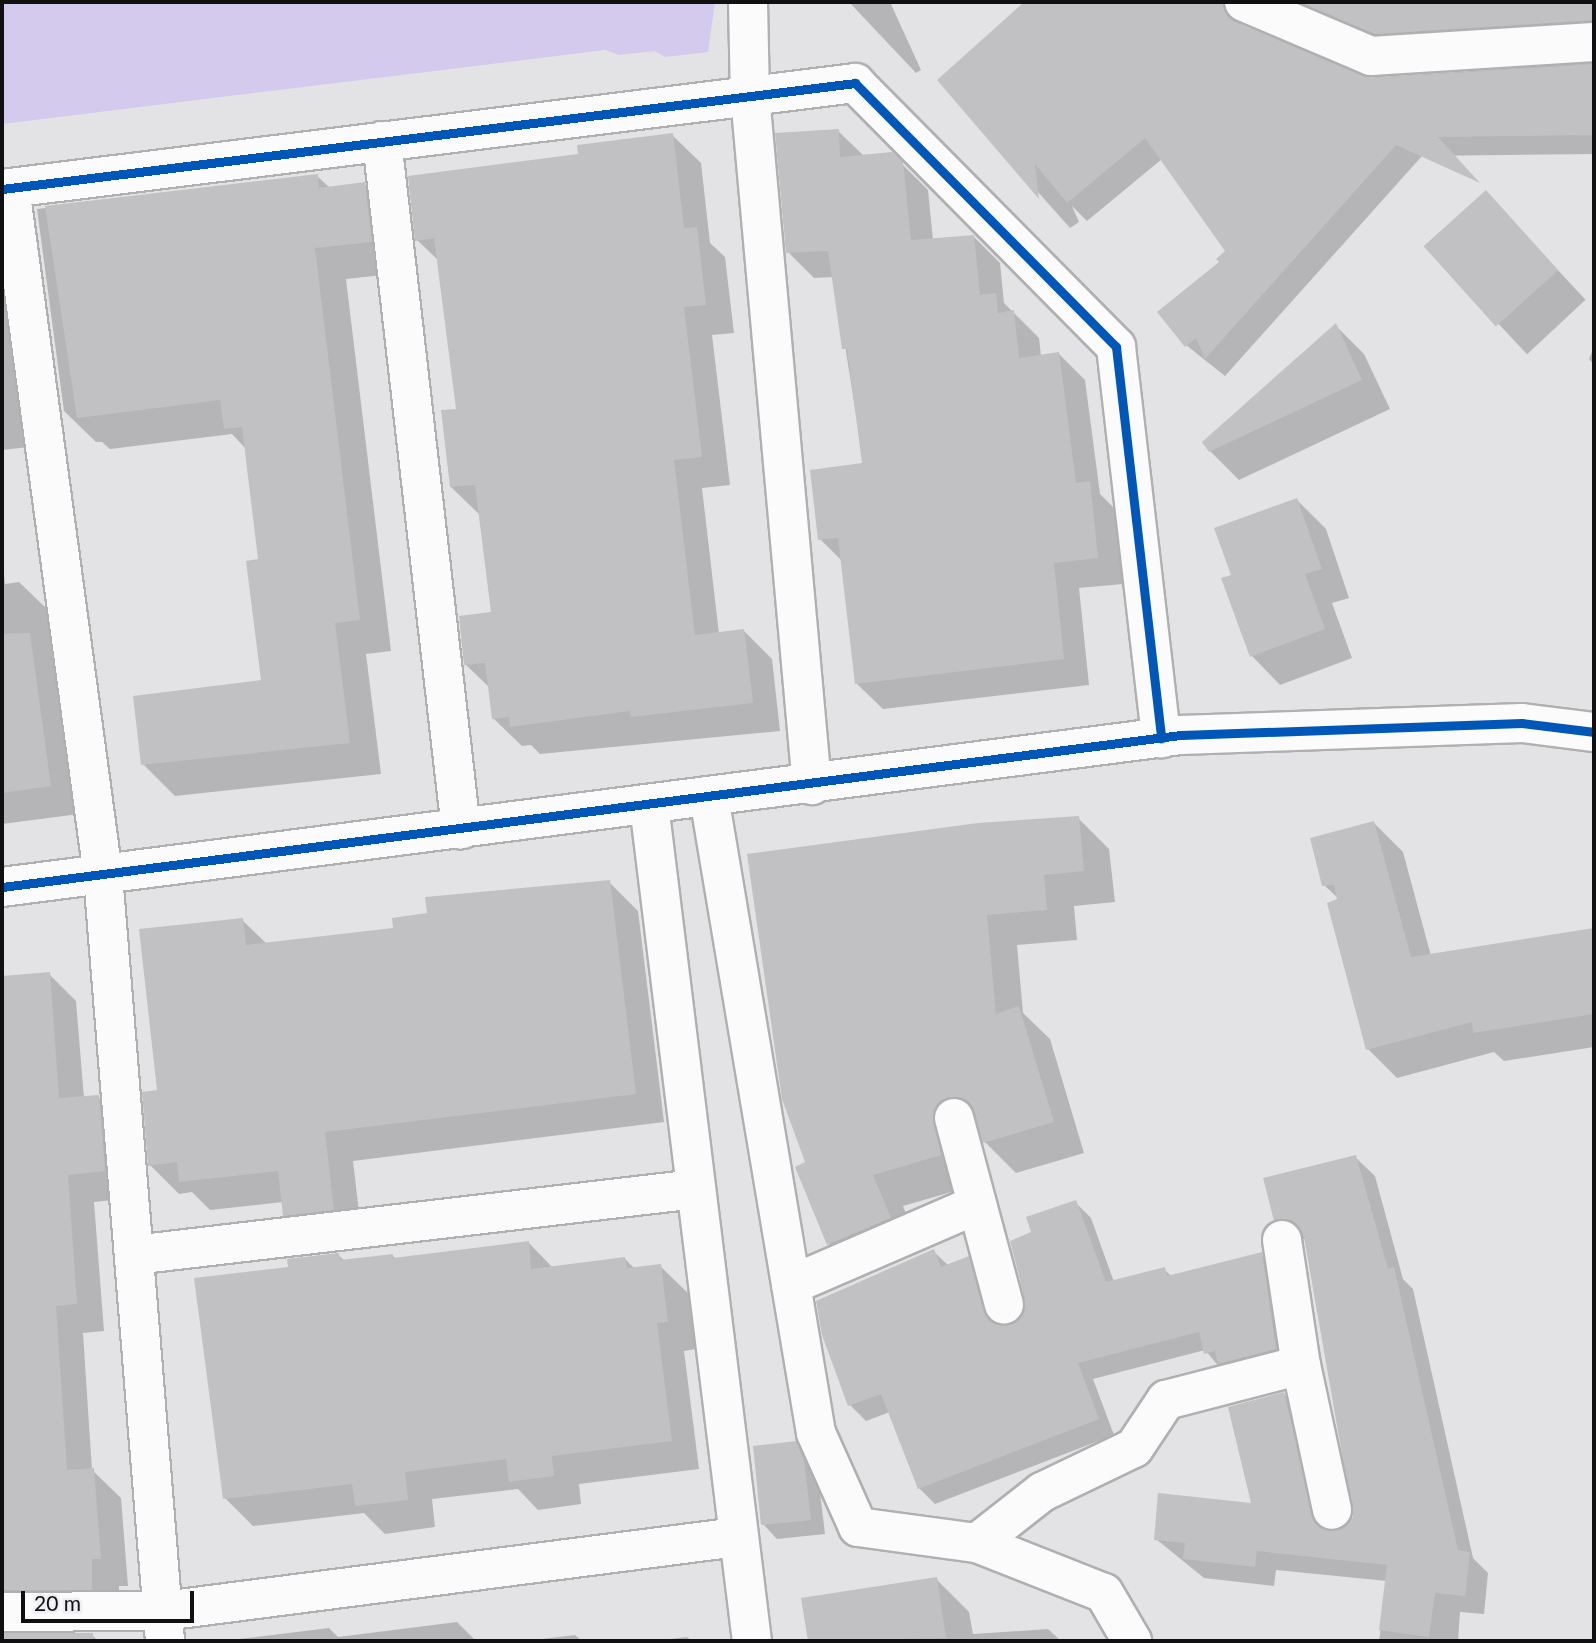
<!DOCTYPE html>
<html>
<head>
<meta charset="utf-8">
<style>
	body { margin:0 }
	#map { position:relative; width:1596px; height:1643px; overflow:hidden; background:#e3e2e5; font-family:Lato,sans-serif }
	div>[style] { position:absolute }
	.green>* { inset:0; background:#d4caed }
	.shadow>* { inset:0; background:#0003; transform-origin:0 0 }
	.building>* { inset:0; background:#c1c1c3; transform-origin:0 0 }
	.roads { filter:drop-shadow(2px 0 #b0b0b2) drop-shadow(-2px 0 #b0b0b2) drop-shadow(0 2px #b0b0b2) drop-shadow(0 -2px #b0b0b2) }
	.minor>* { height:38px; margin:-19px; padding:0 19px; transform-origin:19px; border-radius:19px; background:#fbfbfb }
	.tertiary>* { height:38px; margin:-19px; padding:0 19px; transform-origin:19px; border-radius:19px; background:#fbfbfb }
	.cycleway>* { height:9px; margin:-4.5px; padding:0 4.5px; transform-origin:4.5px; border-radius:4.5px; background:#0057b8 }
	span { translate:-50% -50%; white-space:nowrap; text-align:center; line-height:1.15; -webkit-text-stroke:7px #efeef4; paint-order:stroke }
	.frame { position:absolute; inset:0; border:4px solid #100f11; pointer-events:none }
	.scale { position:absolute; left:21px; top:1591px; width:173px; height:32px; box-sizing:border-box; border:4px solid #100f11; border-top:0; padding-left:9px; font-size:21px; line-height:24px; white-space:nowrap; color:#100f11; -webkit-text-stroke:5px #efeef4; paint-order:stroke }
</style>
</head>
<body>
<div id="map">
	<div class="green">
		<div style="clip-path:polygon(2px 2px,715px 2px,708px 52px,665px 57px,655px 51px,619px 55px,605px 50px,2px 124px)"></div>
	</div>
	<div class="shadow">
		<div style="clip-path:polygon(849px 2px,890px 2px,921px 70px,916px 73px)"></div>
		<div style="clip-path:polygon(1036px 2px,1260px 2px,1242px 14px,1241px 26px,1363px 78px,1594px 63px,1594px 154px,1422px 156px,1225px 376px,1186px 345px,1227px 252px,1162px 159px,1087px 221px,1072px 206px,1079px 222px,1070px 228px,952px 95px)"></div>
		<div style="clip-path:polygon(1276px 2px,1594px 2px,1594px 40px,1395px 52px)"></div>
		<div style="clip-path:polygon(838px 131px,864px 156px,891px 153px,928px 190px,933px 240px,974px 237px,1000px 263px,1004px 303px,1039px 338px,1041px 356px,1059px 354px,1085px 380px,1100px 494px,1115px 509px,1123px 584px,1079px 588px,1089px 685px,883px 709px,856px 683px,842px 561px,820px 539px,864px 464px,834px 277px,814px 278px,788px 252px)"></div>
		<div style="clip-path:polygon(672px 135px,701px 163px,710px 243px,725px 257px,734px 333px,712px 335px,730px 485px,702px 488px,719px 634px,744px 631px,772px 659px,780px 731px,540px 754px,531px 745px,522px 746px,493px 718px,490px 688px,466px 665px,493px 613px,480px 515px,451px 487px,458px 410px,439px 261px,417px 240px,579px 155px)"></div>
		<div style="clip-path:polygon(317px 176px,330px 188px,364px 184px,396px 215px,402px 273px,346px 279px,391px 651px,366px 654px,381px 774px,175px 796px,143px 764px,263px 682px,260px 561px,247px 450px,232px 434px,110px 449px,102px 442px,96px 442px,64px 411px,37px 209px)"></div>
		<div style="left:1486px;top:193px;width:146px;height:80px;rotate:47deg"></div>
		<div style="clip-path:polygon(2px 225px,47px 445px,2px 450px)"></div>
		<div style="clip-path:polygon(1336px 326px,1364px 354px,1390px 409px,1239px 480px,1210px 451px)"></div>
		<div style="clip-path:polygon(1594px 347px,1594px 365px,1589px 359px)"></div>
		<div style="clip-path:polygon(1297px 500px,1326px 529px,1349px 598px,1332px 603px,1352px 658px,1280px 685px,1252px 656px,1233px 576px)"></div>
		<div style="clip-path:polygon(2px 555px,5px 584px,19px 582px,48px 610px,79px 814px,2px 824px)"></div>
		<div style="clip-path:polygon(1078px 818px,1109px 849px,1115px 902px,1074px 906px,1077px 940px,1017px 945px,1023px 1013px,1050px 1039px,1084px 1153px,1016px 1173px,985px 1142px,980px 1127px,963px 1145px,972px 1186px,903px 1206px,920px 1249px,860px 1275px,829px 1244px,797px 1167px,807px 1163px,784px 1099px)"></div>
		<div style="clip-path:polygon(1374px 823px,1403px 852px,1431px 956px,1594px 930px,1594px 1047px,1504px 1061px,1494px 1052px,1397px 1078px,1368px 1049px,1340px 900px,1324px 885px)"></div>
		<div style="clip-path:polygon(609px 882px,638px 911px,664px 1122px,353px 1161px,362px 1238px,313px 1244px,284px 1215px,283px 1202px,210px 1210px,192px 1192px,179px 1194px,150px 1165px,159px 1092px,242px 920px,267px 944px,395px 929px)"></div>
		<div style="clip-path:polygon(49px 974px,76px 1001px,84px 1098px,98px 1097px,126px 1124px,132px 1198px,94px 1202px,104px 1331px,83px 1333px,92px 1470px,121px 1498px,128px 1586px,119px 1586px,119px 1616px,2px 1609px,2px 977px)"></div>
		<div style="clip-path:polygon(1355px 1157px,1375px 1176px,1403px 1279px,1413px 1289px,1473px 1558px,1488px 1573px,1484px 1614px,1460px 1612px,1458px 1641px,1379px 1641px,1387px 1581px,1276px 1570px,1274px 1586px,1204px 1578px,1156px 1539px,1253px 1505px,1284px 1394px,1303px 1413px,1331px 1531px,1338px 1533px,1355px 1517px,1306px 1239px,1295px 1239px,1275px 1220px)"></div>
		<div style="clip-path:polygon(1075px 1202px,1091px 1218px,1114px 1282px,1164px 1269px,1172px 1277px,1261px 1254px,1277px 1270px,1291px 1364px,1221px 1369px,1205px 1350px,1093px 1379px,1114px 1435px,935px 1504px,919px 1488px,890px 1412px,866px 1421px,850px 1405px,818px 1302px,933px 1251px,949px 1266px,968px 1258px,984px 1274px,1000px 1324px,1010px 1327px,1027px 1310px,1012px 1242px,1033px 1233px)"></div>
		<div style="clip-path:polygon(528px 1242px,553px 1268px,625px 1259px,635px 1269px,660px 1266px,689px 1294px,695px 1349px,684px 1351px,699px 1469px,579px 1484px,581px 1504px,538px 1510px,518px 1489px,432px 1499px,435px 1527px,385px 1534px,364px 1513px,253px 1526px,225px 1498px,290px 1268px,338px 1255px,345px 1261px,392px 1255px,396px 1259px)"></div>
		<div style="clip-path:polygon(795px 1443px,810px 1457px,818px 1476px,825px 1534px,777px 1539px,763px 1524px)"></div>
		<div style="clip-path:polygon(936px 1579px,969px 1612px,973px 1634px,1048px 1629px,1061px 1641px,810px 1641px,803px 1600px)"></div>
		<div style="clip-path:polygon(457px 1622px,476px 1641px,239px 1639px,329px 1628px,338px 1637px)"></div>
		<div style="clip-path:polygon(92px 1635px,98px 1641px,2px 1641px,2px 1636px)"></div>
		<div style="clip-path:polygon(575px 1635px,582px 1641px,526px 1641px)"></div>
		<div style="clip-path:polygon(687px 1637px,692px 1641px,654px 1641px)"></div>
	</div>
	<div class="building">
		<div style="clip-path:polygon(1024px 2px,1223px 2px,1226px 15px,1235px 22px,1372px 78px,1594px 64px,1594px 135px,1438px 137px,1480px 183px,1396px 145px,1205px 359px,1196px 338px,1185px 347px,1157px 312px,1219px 262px,1216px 259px,1225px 251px,1145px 138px,1067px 203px,1035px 164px,1039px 199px,937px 80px)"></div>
		<div style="clip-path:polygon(1299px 2px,1594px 2px,1594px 20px,1375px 34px)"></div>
		<div style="clip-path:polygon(839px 129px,840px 157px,892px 152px,903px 162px,911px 240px,974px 235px,980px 295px,996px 293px,998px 313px,1014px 310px,1019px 358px,1059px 352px,1076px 483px,1090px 481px,1098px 558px,1054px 563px,1064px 659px,855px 684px,838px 538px,818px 540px,810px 470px,862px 463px,847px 349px,842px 349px,828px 251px,786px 253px,775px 133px)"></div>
		<div style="clip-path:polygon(673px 133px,684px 228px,697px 227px,706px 305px,684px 307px,702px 457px,674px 460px,695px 635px,744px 629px,753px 703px,631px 717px,630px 711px,510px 727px,509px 717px,492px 719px,485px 663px,464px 665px,459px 616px,491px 612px,475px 485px,450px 487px,441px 410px,456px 409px,434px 238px,415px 241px,408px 176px,578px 154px,577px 145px)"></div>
		<div style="clip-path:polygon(318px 174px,319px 188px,365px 182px,372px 242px,315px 248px,360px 620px,335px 623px,350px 743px,141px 765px,133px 696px,261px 680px,246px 561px,258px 559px,242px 427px,224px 429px,220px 400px,77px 418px,45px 206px)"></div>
		<div style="left:1486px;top:190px;width:108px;height:84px;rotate:48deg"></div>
		<div style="clip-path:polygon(1336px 323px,1362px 380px,1209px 452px,1202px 442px)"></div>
		<div style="clip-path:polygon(1297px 498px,1322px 569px,1305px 574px,1325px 629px,1250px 657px,1221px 578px,1231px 575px,1214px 528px)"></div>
		<div style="clip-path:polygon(30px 633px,51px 786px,2px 793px,2px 634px)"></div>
		<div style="clip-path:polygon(1079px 816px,1084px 871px,1044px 875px,1047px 910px,987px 915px,996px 1014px,1019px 1006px,1054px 1122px,983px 1143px,970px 1103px,948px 1097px,933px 1113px,941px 1155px,873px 1175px,891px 1218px,827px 1245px,795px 1167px,805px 1162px,782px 1099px,747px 854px,978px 823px)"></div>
		<div style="clip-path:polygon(1374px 821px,1411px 957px,1594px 928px,1594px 1014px,1473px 1033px,1472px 1022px,1366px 1050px,1327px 903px,1337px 899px,1334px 885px,1322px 886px,1310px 838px)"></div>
		<div style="clip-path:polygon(610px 880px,636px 1094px,325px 1132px,334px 1210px,283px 1216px,278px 1171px,179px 1182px,177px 1162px,148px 1166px,142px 1092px,157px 1090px,139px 929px,243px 918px,246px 945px,393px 928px,392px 918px,427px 913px,425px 897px)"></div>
		<div style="clip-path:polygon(50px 972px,59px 1098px,99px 1095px,105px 1171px,68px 1175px,77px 1304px,56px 1306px,67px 1470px,94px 1468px,101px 1559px,92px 1559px,92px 1590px,2px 1590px,2px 976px)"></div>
		<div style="clip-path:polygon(1356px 1155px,1388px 1269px,1394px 1267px,1458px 1550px,1470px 1552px,1465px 1596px,1435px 1593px,1429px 1637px,1379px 1630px,1387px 1565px,1257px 1551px,1255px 1567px,1183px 1559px,1185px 1543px,1154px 1540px,1158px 1493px,1251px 1503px,1228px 1407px,1284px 1392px,1315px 1524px,1336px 1531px,1353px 1517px,1304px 1237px,1291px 1220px,1274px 1221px,1263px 1178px)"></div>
		<div style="clip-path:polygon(1076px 1200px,1106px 1282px,1165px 1267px,1167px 1276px,1262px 1252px,1276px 1349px,1218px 1364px,1215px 1351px,1204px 1354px,1199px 1332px,1078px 1363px,1099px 1419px,918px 1489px,881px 1394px,848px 1406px,822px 1335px,816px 1301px,934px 1249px,941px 1267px,969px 1256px,988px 1319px,1010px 1325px,1020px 1319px,1025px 1299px,1010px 1241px,1031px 1232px,1026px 1217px)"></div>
		<div style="clip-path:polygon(529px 1241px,531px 1269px,625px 1257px,627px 1268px,661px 1264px,668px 1322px,657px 1323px,672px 1441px,552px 1456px,554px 1476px,509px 1482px,506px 1459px,405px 1472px,408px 1500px,355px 1506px,352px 1484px,223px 1499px,194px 1278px,288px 1267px,287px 1259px,339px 1253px,340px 1260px,393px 1254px,393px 1258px)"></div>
		<div style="clip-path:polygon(796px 1441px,804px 1460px,811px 1520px,761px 1525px,753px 1446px)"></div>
		<div style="clip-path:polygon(937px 1577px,946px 1638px,808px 1641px,801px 1598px)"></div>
		<div style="left:93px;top:1633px;width:8px;height:91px;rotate:90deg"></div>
	</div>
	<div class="roads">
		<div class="minor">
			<div style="left:748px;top:2px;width:94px;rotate:88.8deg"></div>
			<div style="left:750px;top:96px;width:692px;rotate:84.86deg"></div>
			<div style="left:1244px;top:2px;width:138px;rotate:23deg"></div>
			<div style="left:1371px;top:56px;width:223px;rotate:-3.6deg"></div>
			<div style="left:382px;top:141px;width:693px;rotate:83.45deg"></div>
			<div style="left:10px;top:188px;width:693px;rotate:82.29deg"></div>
			<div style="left:103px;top:875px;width:769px;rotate:85.37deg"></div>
			<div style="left:2px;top:189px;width:860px;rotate:-7.08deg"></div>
			<div style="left:855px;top:83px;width:371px;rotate:45.3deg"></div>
			<div style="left:1116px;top:347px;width:394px;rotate:83.4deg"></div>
			<div style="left:709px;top:797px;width:645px;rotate:80.45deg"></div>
			<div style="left:816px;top:1433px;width:103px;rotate:65.9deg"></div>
			<div style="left:858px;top:1527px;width:120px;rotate:7.7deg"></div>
			<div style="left:977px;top:1543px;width:136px;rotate:21.5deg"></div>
			<div style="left:1104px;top:1593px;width:56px;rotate:59.7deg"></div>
			<div style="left:649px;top:805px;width:842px;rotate:82.98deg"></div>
			<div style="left:954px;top:1118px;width:193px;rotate:75deg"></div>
			<div style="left:1282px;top:1240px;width:126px;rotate:81.4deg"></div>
			<div style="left:1301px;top:1365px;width:148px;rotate:77.9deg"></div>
			<div style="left:134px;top:1255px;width:566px;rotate:-6.7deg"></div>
			<div style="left:791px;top:1285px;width:202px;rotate:-23.4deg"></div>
			<div style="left:977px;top:1543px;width:83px;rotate:-38.1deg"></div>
			<div style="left:1042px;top:1492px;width:102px;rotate:-25.6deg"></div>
			<div style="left:1134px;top:1448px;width:58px;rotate:-56.3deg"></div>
			<div style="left:1166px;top:1400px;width:139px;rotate:-14.5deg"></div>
			<div style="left:2px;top:1612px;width:162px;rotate:-0.4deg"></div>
			<div style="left:164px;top:1611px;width:578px;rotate:-7.36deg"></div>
		</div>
		<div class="tertiary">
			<div style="left:2px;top:887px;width:1189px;rotate:-7.35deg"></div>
			<div style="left:1181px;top:735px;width:341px;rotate:-2deg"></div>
			<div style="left:1522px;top:723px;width:73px;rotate:7.1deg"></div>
		</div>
	</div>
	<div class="cycleway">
		<div style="left:2px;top:189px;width:860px;rotate:-7.08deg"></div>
		<div style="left:855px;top:83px;width:371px;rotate:45.3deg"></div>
		<div style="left:1116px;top:347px;width:394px;rotate:83.4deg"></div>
		<div style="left:2px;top:887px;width:1189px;rotate:-7.35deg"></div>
		<div style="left:1181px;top:735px;width:341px;rotate:-2deg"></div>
		<div style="left:1522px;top:723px;width:73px;rotate:7.1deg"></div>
	</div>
	<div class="frame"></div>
	<div class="scale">20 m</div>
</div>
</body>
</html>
